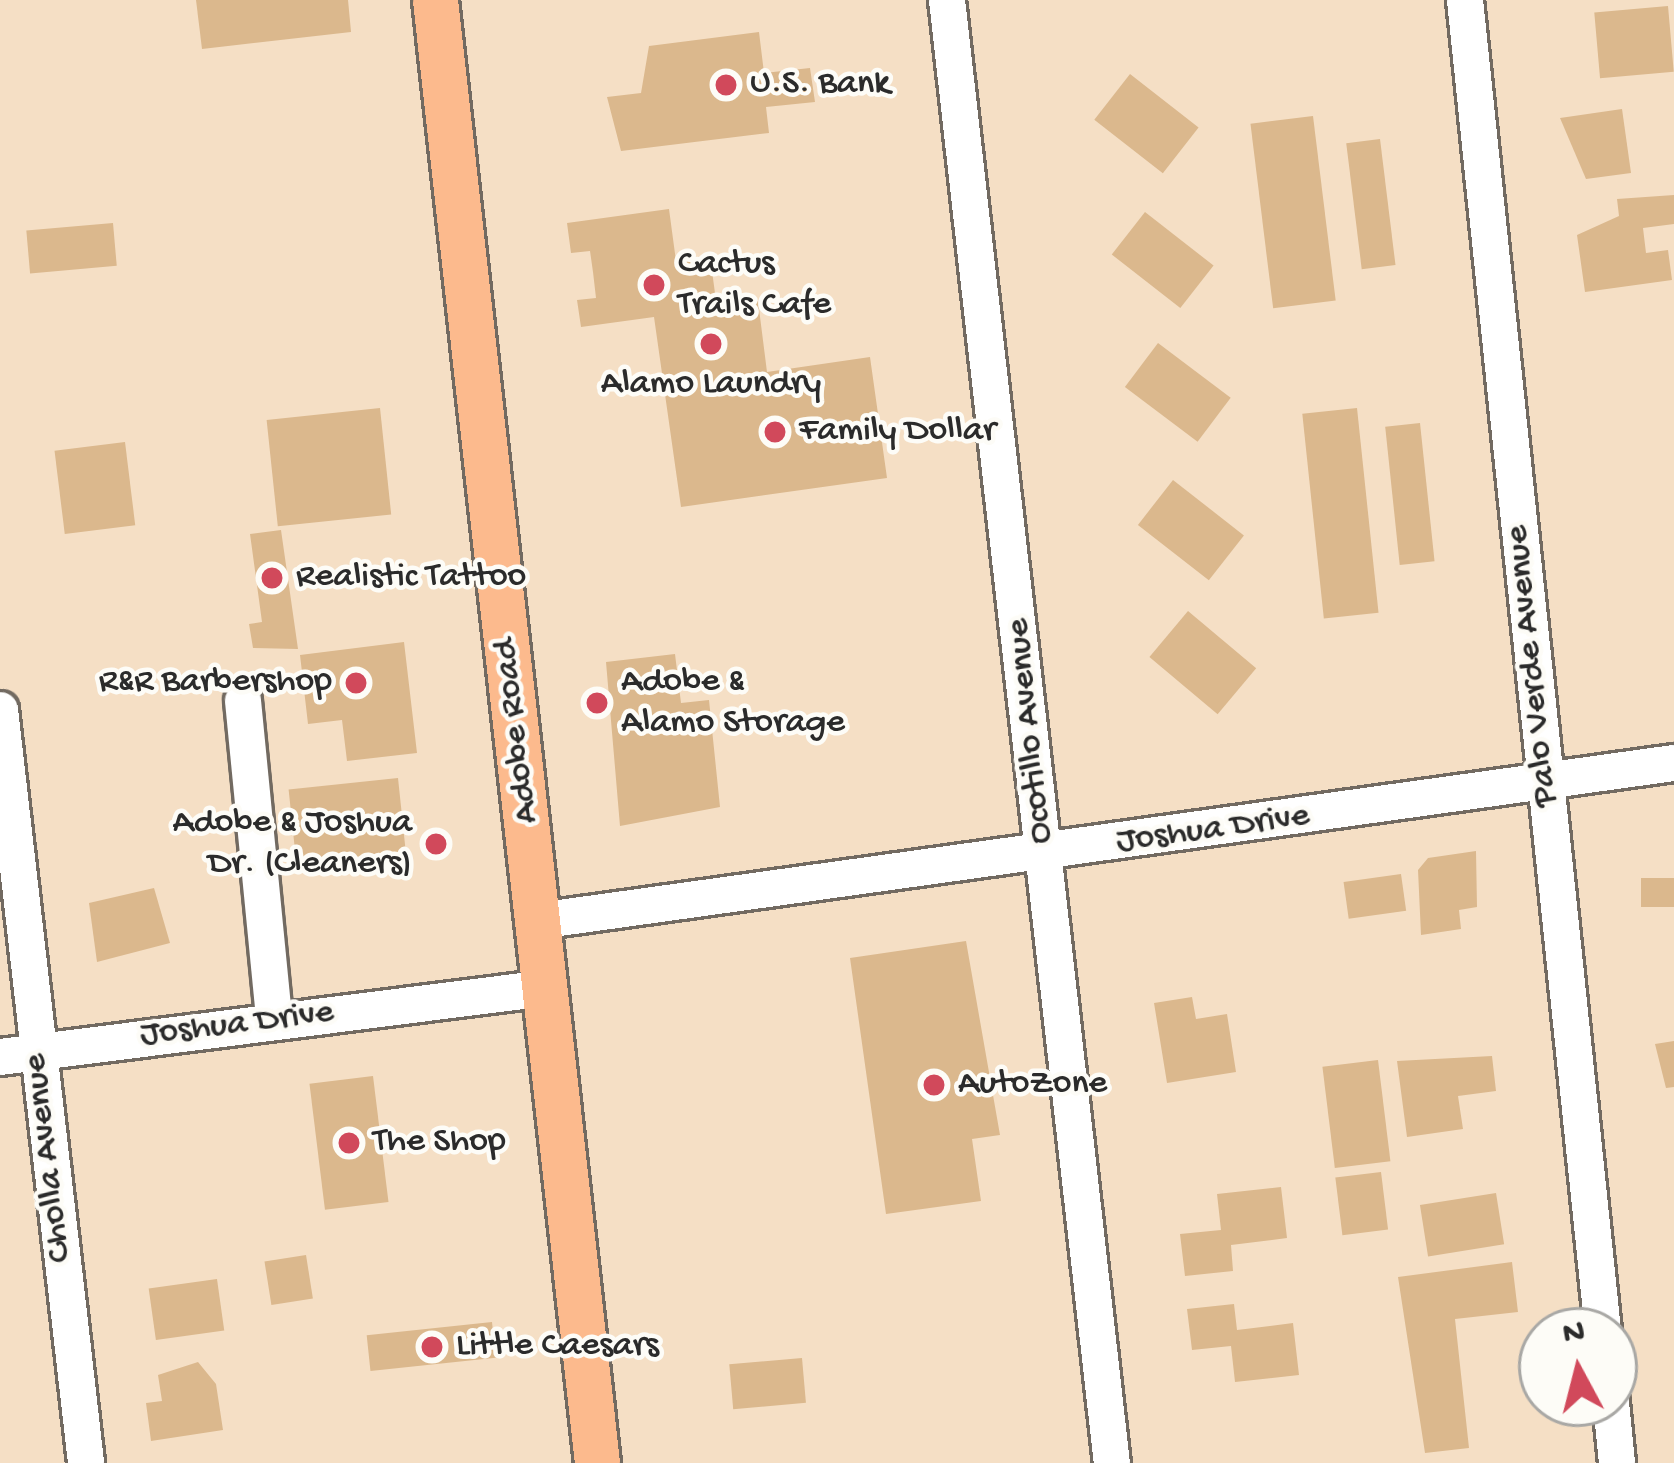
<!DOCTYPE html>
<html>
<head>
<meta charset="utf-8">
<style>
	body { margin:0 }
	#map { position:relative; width:1674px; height:1463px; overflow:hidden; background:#f5dfc5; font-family:"Gochi Hand",sans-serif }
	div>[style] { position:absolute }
	.building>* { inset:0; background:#dbb88d; transform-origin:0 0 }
	.roads { filter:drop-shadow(3px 0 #726a61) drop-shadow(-3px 0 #726a61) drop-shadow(0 3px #726a61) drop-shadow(0 -3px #726a61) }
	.minor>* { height:36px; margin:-18px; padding:0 18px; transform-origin:18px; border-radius:18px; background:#fff }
	.major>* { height:45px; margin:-22.5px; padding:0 22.5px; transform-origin:22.5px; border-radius:22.5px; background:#fcba8d }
	.dots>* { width:33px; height:33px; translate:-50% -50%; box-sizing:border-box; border:6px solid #fdfcf7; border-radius:50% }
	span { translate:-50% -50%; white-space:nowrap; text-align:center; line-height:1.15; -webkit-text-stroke:9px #fdfcf7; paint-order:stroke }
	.poi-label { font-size:36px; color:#2b2b2b }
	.left { translate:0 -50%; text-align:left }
	.right { translate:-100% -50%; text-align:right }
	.street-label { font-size:36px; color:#2b2b2b }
	.north { position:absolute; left:1518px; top:1307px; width:120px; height:120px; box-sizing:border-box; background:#fdfcf7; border:3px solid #a9a8a5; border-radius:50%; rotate:353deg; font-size:33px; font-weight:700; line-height:48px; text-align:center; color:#2b2b2b }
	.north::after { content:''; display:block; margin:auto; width:42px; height:54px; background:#d1495b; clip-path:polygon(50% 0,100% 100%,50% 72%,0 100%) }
</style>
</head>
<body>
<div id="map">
	<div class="building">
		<div style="clip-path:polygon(196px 0,348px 0,351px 32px,202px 49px)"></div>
		<div style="left:1668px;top:6px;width:66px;height:74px;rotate:85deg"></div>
		<div style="clip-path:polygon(759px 32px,764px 73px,810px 68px,815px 102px,766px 107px,769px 133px,621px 151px,607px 97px,641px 93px,649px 46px)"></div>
		<div style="left:1130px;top:74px;width:87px;height:58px;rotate:38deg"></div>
		<div style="clip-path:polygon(1622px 109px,1631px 173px,1586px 179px,1560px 118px)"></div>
		<div style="left:1313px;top:116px;width:186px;height:63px;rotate:83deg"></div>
		<div style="left:1380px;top:139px;width:127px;height:34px;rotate:83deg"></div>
		<div style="clip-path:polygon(1674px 195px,1674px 224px,1643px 228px,1646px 253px,1668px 250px,1672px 280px,1585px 292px,1577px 235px,1619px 216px,1617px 199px)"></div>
		<div style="clip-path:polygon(669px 209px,676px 261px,710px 256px,717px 308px,758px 301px,767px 372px,870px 357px,887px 478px,681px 507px,654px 317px,581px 327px,577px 300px,596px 298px,593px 272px,590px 251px,571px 253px,567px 223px)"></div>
		<div style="left:1145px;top:212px;width:87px;height:54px;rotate:38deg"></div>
		<div style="left:113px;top:223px;width:43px;height:87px;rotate:85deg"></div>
		<div style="left:1158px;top:343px;width:91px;height:55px;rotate:37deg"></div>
		<div style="left:380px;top:408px;width:107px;height:114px;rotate:84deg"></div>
		<div style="left:1357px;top:408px;width:206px;height:55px;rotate:84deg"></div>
		<div style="left:1420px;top:423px;width:139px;height:35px;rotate:84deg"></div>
		<div style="left:125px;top:442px;width:84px;height:71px;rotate:83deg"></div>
		<div style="left:1173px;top:480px;width:90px;height:57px;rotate:38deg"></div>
		<div style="clip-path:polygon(281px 530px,298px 649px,253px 648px,249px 624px,262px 622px,250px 534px)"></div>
		<div style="left:1188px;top:611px;width:89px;height:60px;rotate:40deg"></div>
		<div style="clip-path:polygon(404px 642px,417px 753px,347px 761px,342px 720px,308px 724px,300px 655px)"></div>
		<div style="clip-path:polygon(675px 654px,681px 703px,709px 700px,720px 807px,620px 826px,606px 662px)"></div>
		<div style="left:398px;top:778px;width:74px;height:110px;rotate:84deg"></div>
		<div style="clip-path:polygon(1476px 851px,1477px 907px,1459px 910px,1461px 929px,1421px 935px,1418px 870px,1428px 858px)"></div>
		<div style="left:1401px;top:874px;width:37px;height:58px;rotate:82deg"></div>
		<div style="left:1674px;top:878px;width:29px;height:33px;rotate:90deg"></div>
		<div style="clip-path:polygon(154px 888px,170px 943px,97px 962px,89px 903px)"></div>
		<div style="clip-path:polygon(966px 941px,1000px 1135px,972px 1139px,981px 1201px,886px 1214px,850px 958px)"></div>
		<div style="clip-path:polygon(1192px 997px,1196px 1019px,1227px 1014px,1236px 1072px,1167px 1083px,1154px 1003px)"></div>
		<div style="clip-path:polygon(1674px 1041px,1674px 1087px,1666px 1088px,1655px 1044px)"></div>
		<div style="clip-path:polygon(1492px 1056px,1496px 1091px,1458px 1096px,1463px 1129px,1407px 1137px,1397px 1061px)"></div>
		<div style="left:1378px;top:1060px;width:102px;height:56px;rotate:83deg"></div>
		<div style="left:373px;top:1076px;width:127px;height:64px;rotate:83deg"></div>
		<div style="left:1381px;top:1172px;width:58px;height:46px;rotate:83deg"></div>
		<div style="clip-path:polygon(1281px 1187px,1287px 1238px,1231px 1245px,1233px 1271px,1185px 1276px,1180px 1234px,1221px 1230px,1217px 1194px)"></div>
		<div style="left:1496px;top:1193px;width:52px;height:77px;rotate:81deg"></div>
		<div style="left:306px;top:1255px;width:44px;height:42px;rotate:81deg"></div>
		<div style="clip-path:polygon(1512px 1262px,1518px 1312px,1455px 1319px,1469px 1448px,1425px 1453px,1398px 1277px)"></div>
		<div style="left:217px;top:1279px;width:52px;height:69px;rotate:82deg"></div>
		<div style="clip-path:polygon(1234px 1304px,1237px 1330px,1293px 1323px,1299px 1375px,1235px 1382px,1231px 1346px,1192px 1350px,1187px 1309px)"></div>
		<div style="left:492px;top:1322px;width:36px;height:126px;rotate:84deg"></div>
		<div style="left:802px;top:1358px;width:45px;height:73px;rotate:85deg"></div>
		<div style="clip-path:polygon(198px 1362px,216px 1384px,223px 1430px,151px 1441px,146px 1403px,162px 1401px,158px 1375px)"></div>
	</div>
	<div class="roads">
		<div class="minor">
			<div style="left:947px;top:0;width:1472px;rotate:83.57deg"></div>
			<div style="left:1465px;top:0;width:1338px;rotate:84.08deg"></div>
			<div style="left:243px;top:701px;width:320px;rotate:84.4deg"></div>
			<div style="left:0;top:710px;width:758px;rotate:83.48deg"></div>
			<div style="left:538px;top:921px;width:1147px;rotate:-7.92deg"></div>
			<div style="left:0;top:1057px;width:550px;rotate:-7.2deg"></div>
			<div style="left:1611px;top:1403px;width:60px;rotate:84.3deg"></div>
		</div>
		<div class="major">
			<div style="left:435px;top:0;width:1472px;rotate:83.68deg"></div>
		</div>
	</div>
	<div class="dots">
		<div style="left:726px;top:85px;background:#d1495b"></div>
		<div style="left:654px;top:285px;background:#d1495b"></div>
		<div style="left:711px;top:344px;background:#d1495b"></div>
		<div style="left:775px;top:432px;background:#d1495b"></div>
		<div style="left:272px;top:578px;background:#d1495b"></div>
		<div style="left:356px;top:683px;background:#d1495b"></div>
		<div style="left:597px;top:703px;background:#d1495b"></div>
		<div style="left:436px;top:844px;background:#d1495b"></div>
		<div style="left:934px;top:1085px;background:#d1495b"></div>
		<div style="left:349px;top:1143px;background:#d1495b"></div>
		<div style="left:432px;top:1347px;background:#d1495b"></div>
	</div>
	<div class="poi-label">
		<span class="left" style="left:750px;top:85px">U.S. Bank</span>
		<span class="left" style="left:678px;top:285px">Cactus<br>Trails Cafe</span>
		<span style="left:711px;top:385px">Alamo Laundry</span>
		<span class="left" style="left:799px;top:432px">Family Dollar</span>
		<span class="left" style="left:296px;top:578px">Realistic Tattoo</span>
		<span class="left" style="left:621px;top:703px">Adobe &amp;<br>Alamo Storage</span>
		<span class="right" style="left:332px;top:683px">R&amp;R Barbershop</span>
		<span class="right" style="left:412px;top:844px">Adobe &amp; Joshua<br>Dr. (Cleaners)</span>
		<span class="left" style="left:958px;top:1085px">AutoZone</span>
		<span class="left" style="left:373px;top:1143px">The Shop</span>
		<span class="left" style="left:456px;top:1347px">Little Caesars</span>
	</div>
	<div class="street-label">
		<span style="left:1533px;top:666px;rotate:-96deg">Palo Verde Avenue</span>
		<span style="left:517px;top:731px;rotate:-97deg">Adobe Road</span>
		<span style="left:1031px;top:731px;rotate:-96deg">Ocotillo Avenue</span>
		<span style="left:1213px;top:830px;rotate:-8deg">Joshua Drive</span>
		<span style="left:237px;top:1025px;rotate:-7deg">Joshua Drive</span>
		<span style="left:49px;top:1158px;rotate:-97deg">Cholla Avenue</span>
	</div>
	<div class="north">N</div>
</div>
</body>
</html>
